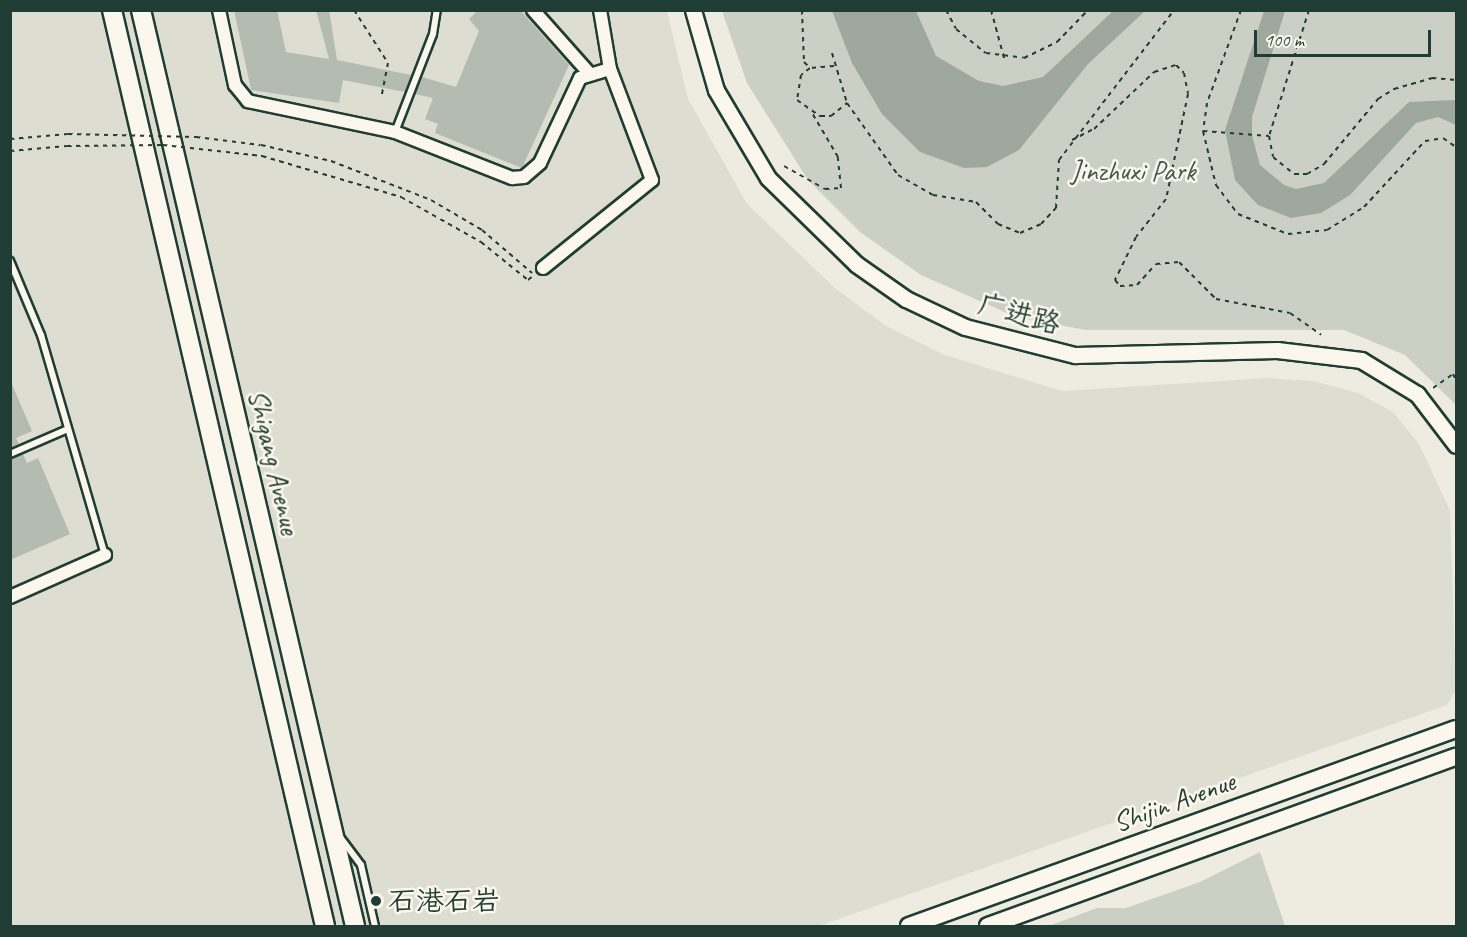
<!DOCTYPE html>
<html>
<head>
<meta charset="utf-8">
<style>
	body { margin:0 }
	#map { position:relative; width:1467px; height:937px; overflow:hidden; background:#eeece1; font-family:Caveat,"LXGW WenKai TC",sans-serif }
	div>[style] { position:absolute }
	.built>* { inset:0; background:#ddddd2 }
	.green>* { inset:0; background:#cbcfc4 }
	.water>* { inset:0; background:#9fa89f }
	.building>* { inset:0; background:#b4bbb0 }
	.path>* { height:2px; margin-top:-1px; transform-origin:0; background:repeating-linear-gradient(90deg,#1f3d34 0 4.5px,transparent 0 9px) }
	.roads { filter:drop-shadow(2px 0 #1f3d34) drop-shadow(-2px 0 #1f3d34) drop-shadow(0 2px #1f3d34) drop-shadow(0 -2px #1f3d34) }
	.service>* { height:6px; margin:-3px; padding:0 3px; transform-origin:3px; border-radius:3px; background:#fbf7ec }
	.minor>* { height:12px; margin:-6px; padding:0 6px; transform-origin:6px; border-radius:6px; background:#fbf7ec }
	.tertiary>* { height:15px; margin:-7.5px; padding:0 7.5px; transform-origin:7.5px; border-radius:7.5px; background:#fbf7ec }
	.secondary>* { height:16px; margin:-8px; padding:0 8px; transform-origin:8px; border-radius:8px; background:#fbf7ec }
	.primary>* { height:18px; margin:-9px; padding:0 9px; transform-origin:9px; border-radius:9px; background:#fbf7ec }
	.path-bridge>* { height:2px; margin-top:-1px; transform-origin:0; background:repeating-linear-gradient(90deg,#1f3d34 0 4.5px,transparent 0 9px) }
	.dots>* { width:16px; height:16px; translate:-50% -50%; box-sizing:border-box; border:3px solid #fbf7ec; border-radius:50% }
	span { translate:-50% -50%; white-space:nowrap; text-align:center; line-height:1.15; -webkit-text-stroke:5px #fbf7ec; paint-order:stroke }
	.park-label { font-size:28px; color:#415a51 }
	.street-label { font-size:28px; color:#1f3d34 }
	.poi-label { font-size:28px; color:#1f3d34 }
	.left { translate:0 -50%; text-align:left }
	.frame { position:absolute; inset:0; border:12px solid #1f3d34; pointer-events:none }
	.scale { position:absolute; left:1254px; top:30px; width:177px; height:27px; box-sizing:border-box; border:3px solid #1f3d34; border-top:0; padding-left:8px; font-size:18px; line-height:21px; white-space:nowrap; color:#1f3d34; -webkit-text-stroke:4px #fbf7ec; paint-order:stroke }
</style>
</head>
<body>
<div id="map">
	<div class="built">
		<div style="clip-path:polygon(10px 11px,667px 11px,688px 99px,747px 204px,836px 289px,886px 326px,945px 355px,1062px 391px,1268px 378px,1313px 381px,1358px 393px,1393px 412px,1419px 444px,1450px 511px,1456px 689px,1447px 705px,819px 926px,11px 926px)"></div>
	</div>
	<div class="green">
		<div style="clip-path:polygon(722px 11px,1456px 11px,1456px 405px,1405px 355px,1344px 330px,1086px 330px,1016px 317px,921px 275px,860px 232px,808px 180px,747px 83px)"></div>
		<div style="clip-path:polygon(1260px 852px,1285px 926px,1049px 926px,1097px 908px,1126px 908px,1200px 882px)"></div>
	</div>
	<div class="water">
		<div style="clip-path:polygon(832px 11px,916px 11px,936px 56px,979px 81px,1003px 86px,1043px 77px,1113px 11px,1145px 11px,1088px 64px,1019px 150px,987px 167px,964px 168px,920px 152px,882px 114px,852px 63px)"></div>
		<div style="clip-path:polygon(1264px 11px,1285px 11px,1252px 117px,1252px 135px,1260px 165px,1284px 185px,1296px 189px,1324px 183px,1409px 102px,1456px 100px,1456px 125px,1438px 117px,1416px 123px,1350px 195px,1321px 213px,1291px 218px,1258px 205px,1235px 180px,1225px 130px)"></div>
	</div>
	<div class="building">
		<div style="clip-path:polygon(234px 10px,277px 10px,286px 52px,329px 59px,316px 10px,329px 10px,337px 60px,411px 75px,405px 92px,343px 80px,339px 103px,251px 90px)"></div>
		<div style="clip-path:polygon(478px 10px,520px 10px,569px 65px,522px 168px,435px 133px,438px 124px,425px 119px,433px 98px,415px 94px,422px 77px,456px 87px,479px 31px,469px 19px)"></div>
		<div style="clip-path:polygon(11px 382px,32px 431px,16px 438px,19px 444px,10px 448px)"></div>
		<div style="clip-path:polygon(23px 454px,27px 463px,38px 458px,70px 534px,10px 560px,10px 459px)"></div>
	</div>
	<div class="path">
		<div style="left:354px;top:10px;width:63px;rotate:57.3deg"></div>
		<div style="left:388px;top:63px;width:33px;rotate:101deg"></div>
		<div style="left:802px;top:10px;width:52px;rotate:87.8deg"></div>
		<div style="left:804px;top:62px;width:8px;rotate:45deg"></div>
		<div style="left:946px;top:10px;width:21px;rotate:62deg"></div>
		<div style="left:956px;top:29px;width:38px;rotate:39deg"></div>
		<div style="left:986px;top:53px;width:38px;rotate:7deg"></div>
		<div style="left:1024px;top:58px;width:37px;rotate:-26deg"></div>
		<div style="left:1057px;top:42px;width:45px;rotate:-45.9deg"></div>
		<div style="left:991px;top:10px;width:50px;rotate:74.8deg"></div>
		<div style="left:1241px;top:10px;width:99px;rotate:110.1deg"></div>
		<div style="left:1207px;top:103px;width:28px;rotate:98deg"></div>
		<div style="left:1203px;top:131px;width:56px;rotate:76.5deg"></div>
		<div style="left:1216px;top:185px;width:36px;rotate:53deg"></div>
		<div style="left:1238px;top:214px;width:54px;rotate:21.8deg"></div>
		<div style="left:1288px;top:234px;width:39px;rotate:-6deg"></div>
		<div style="left:1327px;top:230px;width:44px;rotate:-31.9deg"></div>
		<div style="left:1364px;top:207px;width:90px;rotate:-47.3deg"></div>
		<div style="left:1425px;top:141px;width:18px;rotate:-9deg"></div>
		<div style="left:1443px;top:138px;width:16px;rotate:35deg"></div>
		<div style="left:1309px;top:10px;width:132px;rotate:107.6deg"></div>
		<div style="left:1269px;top:136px;width:21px;rotate:79deg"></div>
		<div style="left:1273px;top:157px;width:27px;rotate:39deg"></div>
		<div style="left:1294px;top:174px;width:13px"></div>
		<div style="left:1307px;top:174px;width:20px;rotate:-30deg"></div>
		<div style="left:1324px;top:164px;width:85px;rotate:-50.3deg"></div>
		<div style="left:1378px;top:99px;width:19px;rotate:-32deg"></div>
		<div style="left:1394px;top:89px;width:40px;rotate:-16deg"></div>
		<div style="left:1432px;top:78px;width:24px;rotate:5deg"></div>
		<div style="left:832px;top:53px;width:52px;rotate:73.3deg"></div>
		<div style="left:847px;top:103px;width:88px;rotate:54.7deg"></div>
		<div style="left:898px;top:175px;width:40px;rotate:29.7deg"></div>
		<div style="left:933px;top:195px;width:44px;rotate:9.2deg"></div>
		<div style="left:976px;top:202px;width:31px;rotate:45deg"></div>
		<div style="left:998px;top:224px;width:24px;rotate:22deg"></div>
		<div style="left:1020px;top:233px;width:23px;rotate:-23deg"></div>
		<div style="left:1041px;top:224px;width:22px;rotate:-47deg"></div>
		<div style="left:1056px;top:208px;width:48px;rotate:-86.4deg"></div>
		<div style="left:1059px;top:160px;width:189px;rotate:-52.5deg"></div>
		<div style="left:834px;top:66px;width:24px;rotate:175deg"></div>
		<div style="left:810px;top:68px;width:11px;rotate:142deg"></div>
		<div style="left:801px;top:75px;width:25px;rotate:99deg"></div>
		<div style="left:797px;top:100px;width:28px;rotate:35deg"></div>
		<div style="left:820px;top:116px;width:11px"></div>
		<div style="left:831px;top:116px;width:21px;rotate:-39deg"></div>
		<div style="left:1203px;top:131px;width:66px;rotate:4.3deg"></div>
		<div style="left:10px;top:139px;width:58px;rotate:-4.9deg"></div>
		<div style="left:1072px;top:140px;width:25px;rotate:-27deg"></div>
		<div style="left:1094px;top:129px;width:83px;rotate:-43.5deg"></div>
		<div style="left:1154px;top:72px;width:23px;rotate:-18deg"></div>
		<div style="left:1176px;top:65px;width:11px;rotate:45deg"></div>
		<div style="left:1184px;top:73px;width:21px;rotate:79deg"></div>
		<div style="left:1188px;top:94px;width:107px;rotate:101.8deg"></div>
		<div style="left:1166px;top:199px;width:48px;rotate:128.3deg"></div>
		<div style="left:1136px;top:237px;width:48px;rotate:116deg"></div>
		<div style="left:1115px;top:280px;width:8px;rotate:50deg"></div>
		<div style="left:1120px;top:286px;width:17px;rotate:-3deg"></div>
		<div style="left:1137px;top:285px;width:28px;rotate:-48deg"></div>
		<div style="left:1156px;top:264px;width:23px;rotate:-5deg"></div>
		<div style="left:1179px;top:262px;width:52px;rotate:45deg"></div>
		<div style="left:1216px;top:299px;width:75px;rotate:10.7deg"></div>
		<div style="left:1290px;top:313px;width:38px;rotate:35deg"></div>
		<div style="left:261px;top:145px;width:72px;rotate:12.9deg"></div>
		<div style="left:331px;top:161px;width:107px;rotate:21.3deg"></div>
		<div style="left:431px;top:200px;width:59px;rotate:30.5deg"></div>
		<div style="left:482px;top:230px;width:66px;rotate:40.7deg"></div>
		<div style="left:10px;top:151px;width:57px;rotate:-5deg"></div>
		<div style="left:262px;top:156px;width:145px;rotate:16.4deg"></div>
		<div style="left:401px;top:197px;width:92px;rotate:29.4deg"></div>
		<div style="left:481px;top:242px;width:60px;rotate:39deg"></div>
		<div style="left:528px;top:280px;width:8px;rotate:-40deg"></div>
		<div style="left:784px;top:166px;width:47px;rotate:29.3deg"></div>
		<div style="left:825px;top:189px;width:16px;rotate:-4deg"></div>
		<div style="left:841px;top:188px;width:31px;rotate:-96deg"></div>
		<div style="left:838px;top:157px;width:51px;rotate:-120.6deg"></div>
		<div style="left:1433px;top:388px;width:24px;rotate:-35deg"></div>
		<div style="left:1453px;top:374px;width:7px;rotate:63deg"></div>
	</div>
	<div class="roads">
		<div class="service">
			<div style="left:395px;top:132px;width:105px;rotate:-68.8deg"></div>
			<div style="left:433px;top:34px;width:24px;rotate:-81deg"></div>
			<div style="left:10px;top:261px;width:80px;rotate:67.3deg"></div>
			<div style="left:41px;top:335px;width:229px;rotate:73.8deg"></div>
			<div style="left:10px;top:454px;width:63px;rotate:-23.3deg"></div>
			<div style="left:340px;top:837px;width:35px;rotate:53deg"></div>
			<div style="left:361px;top:865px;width:63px;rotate:77.1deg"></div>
		</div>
		<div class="minor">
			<div style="left:219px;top:10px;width:77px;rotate:78deg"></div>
			<div style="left:235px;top:85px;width:21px;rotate:51deg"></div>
			<div style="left:248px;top:101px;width:150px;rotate:11.9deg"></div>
			<div style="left:395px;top:132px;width:126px;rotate:21.5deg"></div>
			<div style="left:512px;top:178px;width:12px;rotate:-5deg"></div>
			<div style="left:524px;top:177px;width:21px;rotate:-41deg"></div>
			<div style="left:540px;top:163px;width:94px;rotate:-64.8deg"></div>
			<div style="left:580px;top:78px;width:31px;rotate:-17deg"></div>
			<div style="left:533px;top:10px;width:83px;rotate:48.4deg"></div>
			<div style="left:543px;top:268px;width:140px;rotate:-38.9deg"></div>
			<div style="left:652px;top:180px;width:119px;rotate:-110.7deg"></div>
			<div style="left:610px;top:69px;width:60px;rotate:-99.6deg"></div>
			<div style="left:10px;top:597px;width:104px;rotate:-23.9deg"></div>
		</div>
		<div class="tertiary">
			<div style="left:693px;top:10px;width:83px;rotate:74deg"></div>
			<div style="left:716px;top:90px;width:102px;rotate:59.4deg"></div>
			<div style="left:768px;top:178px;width:123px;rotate:44.3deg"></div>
			<div style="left:856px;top:264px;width:61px;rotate:35deg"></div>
			<div style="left:906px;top:299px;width:65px;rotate:25.4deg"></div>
			<div style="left:965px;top:327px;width:114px;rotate:14.3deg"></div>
			<div style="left:1075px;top:355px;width:202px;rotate:-1.4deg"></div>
			<div style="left:1277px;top:350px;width:85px;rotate:6.8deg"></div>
			<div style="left:1361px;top:360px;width:66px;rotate:31.3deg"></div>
			<div style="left:1417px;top:394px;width:64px;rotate:52.6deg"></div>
		</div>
		<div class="secondary">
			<div style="left:909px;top:926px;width:581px;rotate:-19.81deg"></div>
			<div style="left:988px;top:926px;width:498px;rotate:-19.9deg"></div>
		</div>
		<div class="primary">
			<div style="left:112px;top:10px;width:940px;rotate:76.91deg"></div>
			<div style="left:141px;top:10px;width:941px;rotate:76.85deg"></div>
		</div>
	</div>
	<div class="path-bridge">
		<div style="left:68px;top:134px;width:128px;rotate:1.3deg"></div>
		<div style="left:196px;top:137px;width:65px;rotate:7deg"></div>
		<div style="left:67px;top:146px;width:96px;rotate:-0.6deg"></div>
		<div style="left:163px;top:145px;width:100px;rotate:6.3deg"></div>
	</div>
	<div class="dots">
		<div style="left:376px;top:901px;background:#1f3d34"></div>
	</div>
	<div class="park-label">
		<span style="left:1133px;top:171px">Jinzhuxi Park</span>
	</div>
	<div class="street-label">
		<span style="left:1019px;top:314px;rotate:15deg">广进路</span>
		<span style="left:274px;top:462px;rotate:77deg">Shigang Avenue</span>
		<span style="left:1174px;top:802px;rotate:-20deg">Shijin Avenue</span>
	</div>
	<div class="poi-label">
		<span class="left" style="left:388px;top:901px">石港石岩</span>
	</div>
	<div class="frame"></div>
	<div class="scale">100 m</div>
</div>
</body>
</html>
